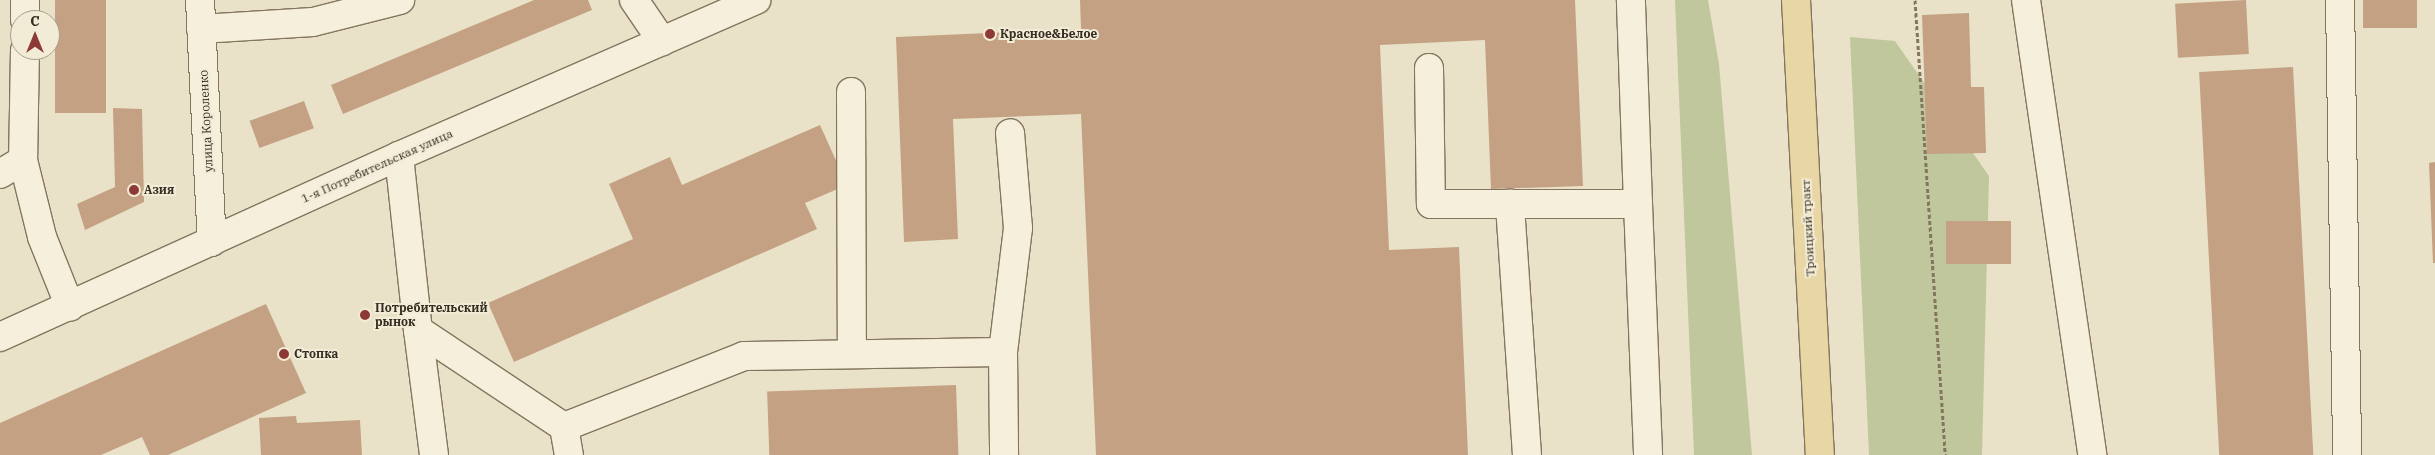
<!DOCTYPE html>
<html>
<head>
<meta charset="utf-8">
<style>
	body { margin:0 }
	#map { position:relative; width:2435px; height:455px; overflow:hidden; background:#eae2c8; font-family:"IBM Plex Serif",serif }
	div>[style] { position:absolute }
	.green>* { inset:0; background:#c0c79d }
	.building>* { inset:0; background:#c4a182; transform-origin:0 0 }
	.path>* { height:3px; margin-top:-1.5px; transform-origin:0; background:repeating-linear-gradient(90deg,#84755f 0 4px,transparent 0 6.5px) }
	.roads { filter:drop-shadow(1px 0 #84755f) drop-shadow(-1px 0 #84755f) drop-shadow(0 1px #84755f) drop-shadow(0 -1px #84755f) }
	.minor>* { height:28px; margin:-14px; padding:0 14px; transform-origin:14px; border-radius:14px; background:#f5efdb }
	.major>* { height:28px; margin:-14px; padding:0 14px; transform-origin:14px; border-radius:14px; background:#e8d7a5 }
	.dots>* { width:14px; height:14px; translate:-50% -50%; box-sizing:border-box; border:2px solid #f2ecd7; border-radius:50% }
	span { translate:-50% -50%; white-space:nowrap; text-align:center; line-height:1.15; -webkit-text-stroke:4px #f2ecd7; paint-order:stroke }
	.poi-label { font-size:12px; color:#362c21; font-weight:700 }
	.left { translate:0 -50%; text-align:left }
	.street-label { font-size:12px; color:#362c21 }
	.north { position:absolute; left:10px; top:10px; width:50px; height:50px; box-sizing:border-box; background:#f2ecd7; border:1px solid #a79f8e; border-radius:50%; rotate:0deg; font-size:14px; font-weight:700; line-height:20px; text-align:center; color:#362c21 }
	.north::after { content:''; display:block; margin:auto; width:18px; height:22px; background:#8d3936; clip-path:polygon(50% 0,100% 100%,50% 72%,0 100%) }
</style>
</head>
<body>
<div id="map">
	<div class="green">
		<div style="clip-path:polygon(1675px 0,1708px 0,1719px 64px,1752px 455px,1694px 455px)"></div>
		<div style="clip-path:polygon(1850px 37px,1895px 41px,1989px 176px,1982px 455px,1869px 455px)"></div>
	</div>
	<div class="building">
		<div style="left:55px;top:0;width:51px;height:113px"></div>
		<div style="clip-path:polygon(534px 0,588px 0,592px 10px,343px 114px,331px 85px)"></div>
		<div style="clip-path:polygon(1080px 0,1575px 0,1583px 186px,1491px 189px,1485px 40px,1380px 45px,1389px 250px,1459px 247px,1468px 455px,1096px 455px,1081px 114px,953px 119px,958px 239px,904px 242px,896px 37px,1081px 29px)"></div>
		<div style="left:2246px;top:0;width:54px;height:71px;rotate:87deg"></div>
		<div style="left:2363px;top:0;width:54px;height:28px"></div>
		<div style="clip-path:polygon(1969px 13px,1971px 87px,1984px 87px,1986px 153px,1927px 154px,1922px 15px)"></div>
		<div style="left:2293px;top:67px;width:389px;height:94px;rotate:87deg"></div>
		<div style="left:304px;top:101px;width:29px;height:58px;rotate:70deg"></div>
		<div style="clip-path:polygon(113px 108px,142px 109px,144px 202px,85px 230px,77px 204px,115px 187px)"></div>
		<div style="clip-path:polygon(820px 125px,847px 185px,805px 203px,817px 229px,514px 362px,488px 303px,633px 239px,609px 184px,670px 157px,682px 185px)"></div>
		<div style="clip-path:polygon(2435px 162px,2435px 263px,2433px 263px,2429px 163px)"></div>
		<div style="left:1946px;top:221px;width:65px;height:43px"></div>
		<div style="clip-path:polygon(266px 304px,306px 393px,168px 455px,150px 455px,142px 437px,101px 455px,0 455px,0 423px)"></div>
		<div style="left:956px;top:385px;width:70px;height:189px;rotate:88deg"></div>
		<div style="clip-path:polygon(296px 416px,297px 423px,360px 420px,362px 455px,261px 455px,259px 418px)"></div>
	</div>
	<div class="path">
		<div style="left:1915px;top:0;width:456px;rotate:86.2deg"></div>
	</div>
	<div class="roads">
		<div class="minor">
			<div style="left:200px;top:0;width:242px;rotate:87.2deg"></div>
			<div style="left:634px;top:0;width:50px;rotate:55.7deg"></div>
			<div style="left:2026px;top:0;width:460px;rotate:81.7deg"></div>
			<div style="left:2340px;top:0;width:455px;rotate:89.1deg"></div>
			<div style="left:25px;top:20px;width:20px;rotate:-90deg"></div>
			<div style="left:201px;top:29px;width:112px;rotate:-3.6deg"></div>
			<div style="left:313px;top:22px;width:90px;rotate:-14.2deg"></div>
			<div style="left:25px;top:50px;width:110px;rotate:91deg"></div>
			<div style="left:23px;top:160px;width:79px;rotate:76.1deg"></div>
			<div style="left:42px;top:237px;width:75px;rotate:68.2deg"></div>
			<div style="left:1429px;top:68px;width:136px;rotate:89.2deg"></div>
			<div style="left:1431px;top:204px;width:79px"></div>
			<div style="left:851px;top:92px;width:261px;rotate:89.8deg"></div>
			<div style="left:399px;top:156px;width:175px;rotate:83.8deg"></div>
			<div style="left:418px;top:330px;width:175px;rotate:33.6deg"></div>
			<div style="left:564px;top:427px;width:28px;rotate:80deg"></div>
			<div style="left:0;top:174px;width:27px;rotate:-31deg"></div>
			<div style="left:1638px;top:204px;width:251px;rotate:87.7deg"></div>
			<div style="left:418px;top:330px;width:126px;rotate:82.7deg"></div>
			<div style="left:0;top:337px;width:438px;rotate:-24.4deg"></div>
			<div style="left:399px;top:156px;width:390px;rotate:-23.6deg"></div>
			<div style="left:1003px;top:352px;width:125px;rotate:-83.1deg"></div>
			<div style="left:1018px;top:228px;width:95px;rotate:-94.8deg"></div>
			<div style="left:564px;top:427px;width:193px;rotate:-21.5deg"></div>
			<div style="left:744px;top:356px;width:259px;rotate:-0.9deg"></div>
			<div style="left:1003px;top:352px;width:103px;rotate:89.4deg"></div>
			<div style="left:1527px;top:455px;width:252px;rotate:-93.9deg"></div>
			<div style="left:1510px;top:204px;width:128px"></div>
			<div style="left:1638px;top:204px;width:204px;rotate:-92deg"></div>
		</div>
		<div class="major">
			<div style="left:1796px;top:0;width:456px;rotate:87deg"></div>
		</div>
	</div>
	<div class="dots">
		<div style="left:990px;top:34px;background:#8d3936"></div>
		<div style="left:134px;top:190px;background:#8d3936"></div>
		<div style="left:365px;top:315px;background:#8d3936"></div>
		<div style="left:284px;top:354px;background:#8d3936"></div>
	</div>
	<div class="poi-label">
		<span class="left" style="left:1000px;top:34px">Красное&amp;Белое</span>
		<span class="left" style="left:144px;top:190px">Азия</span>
		<span class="left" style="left:375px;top:315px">Потребительский<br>рынок</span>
		<span class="left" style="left:294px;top:354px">Стопка</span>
	</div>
	<div class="street-label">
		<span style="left:206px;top:121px;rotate:-93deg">улица Короленко</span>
		<span style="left:377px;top:166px;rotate:-24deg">1-я Потребительская улица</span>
		<span style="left:1808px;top:228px;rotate:-93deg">Троицкий тракт</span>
	</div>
	<div class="north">С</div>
</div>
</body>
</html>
